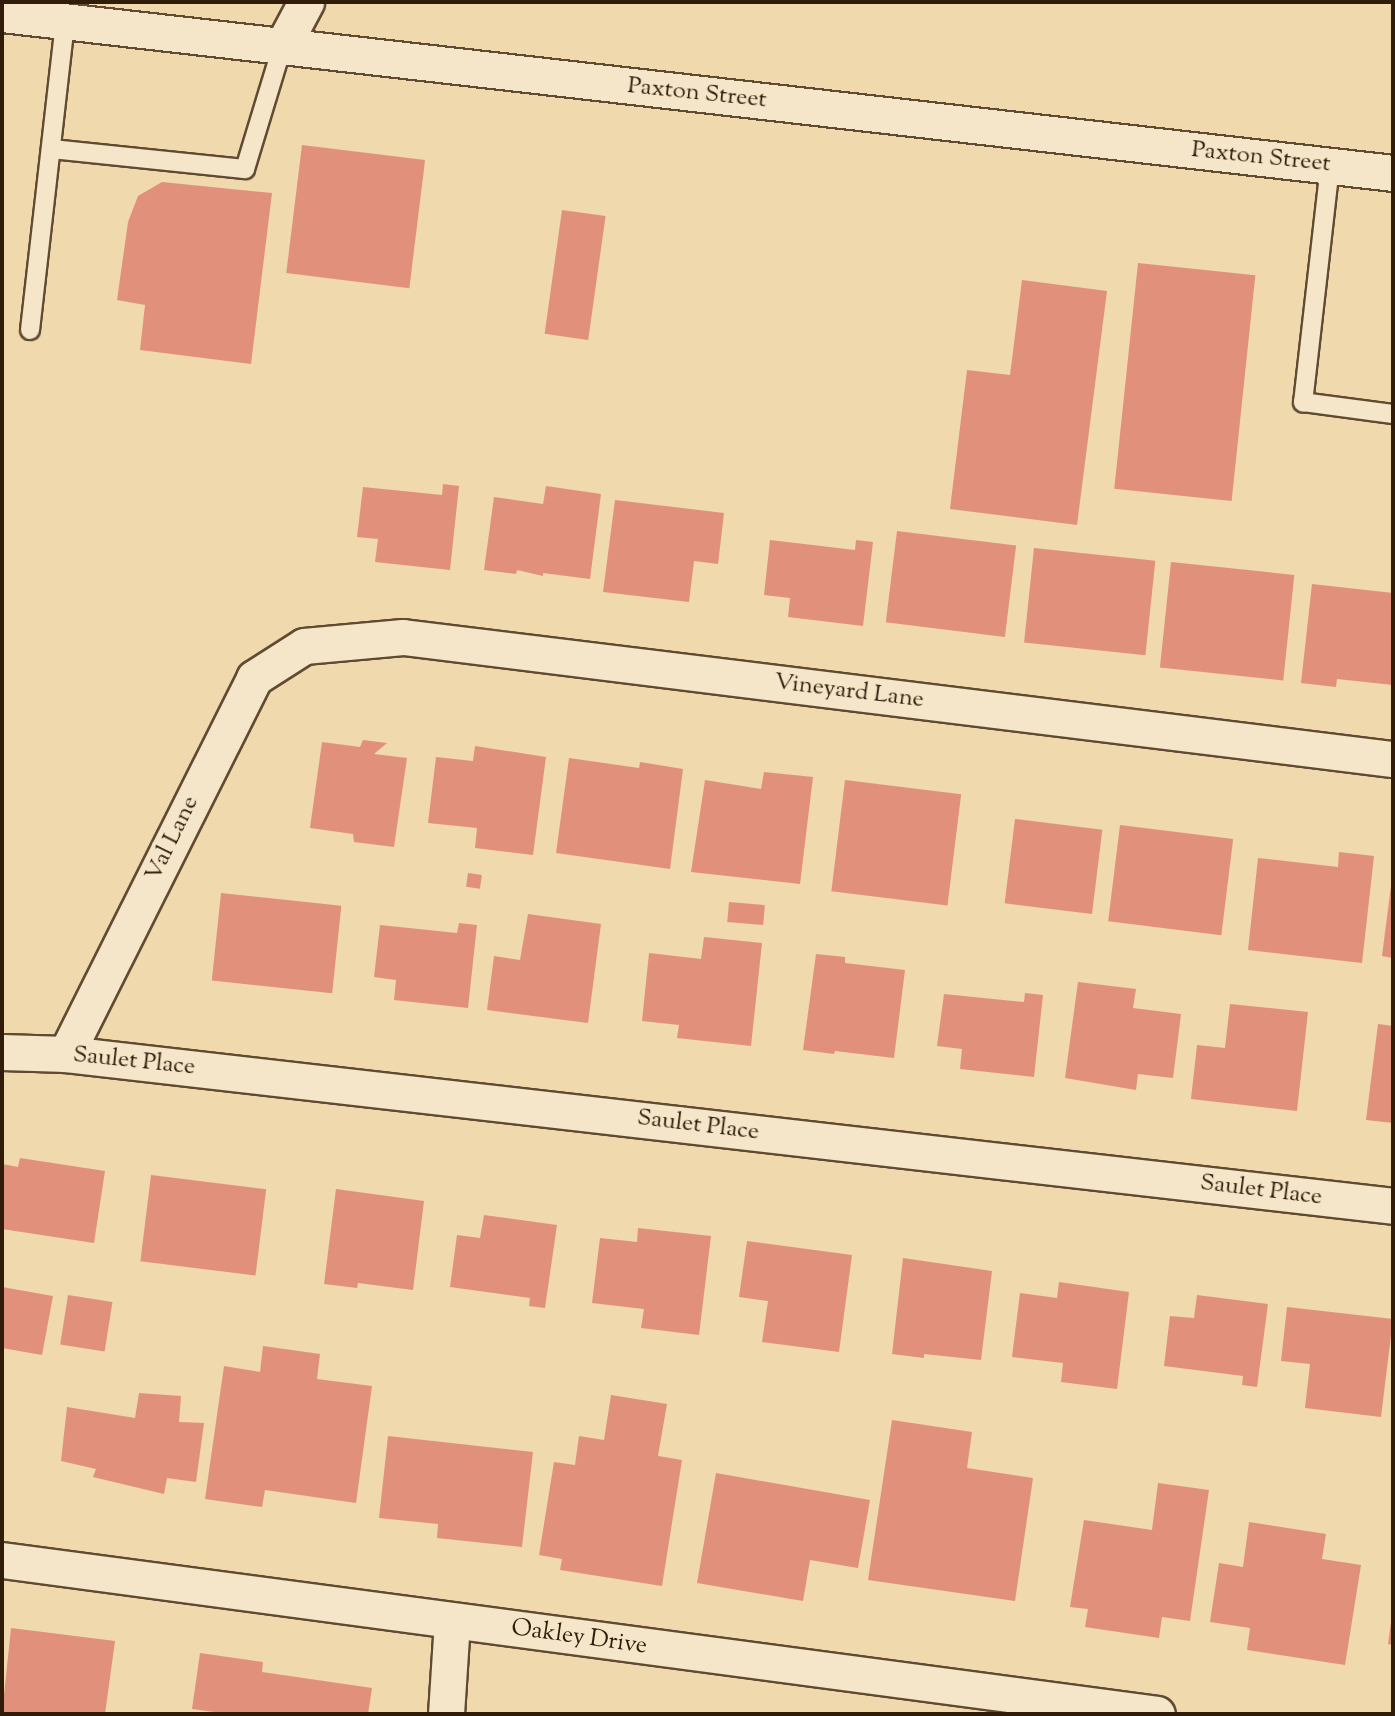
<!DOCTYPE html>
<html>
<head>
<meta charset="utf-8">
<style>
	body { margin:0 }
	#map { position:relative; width:1395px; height:1716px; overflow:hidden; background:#efd9ad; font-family:"Sorts Mill Goudy",serif }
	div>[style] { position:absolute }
	.building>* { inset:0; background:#e1917b; transform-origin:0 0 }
	.roads { filter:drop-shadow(2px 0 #604b32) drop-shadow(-2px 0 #604b32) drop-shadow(0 2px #604b32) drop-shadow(0 -2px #604b32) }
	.lane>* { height:18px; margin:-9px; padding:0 9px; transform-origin:9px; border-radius:9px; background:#f5e6ca }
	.street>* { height:35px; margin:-17.5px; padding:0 17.5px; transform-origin:17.5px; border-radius:17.5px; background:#f5e6ca }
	span { translate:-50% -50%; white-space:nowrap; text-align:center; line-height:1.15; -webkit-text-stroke:7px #f5e6ca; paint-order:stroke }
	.street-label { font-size:24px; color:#311c09 }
	.frame { position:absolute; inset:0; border:4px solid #311c09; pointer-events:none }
</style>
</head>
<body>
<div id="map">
	<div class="building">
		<div style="left:302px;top:145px;width:124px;height:129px;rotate:7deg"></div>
		<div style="clip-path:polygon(162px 182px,272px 193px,251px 364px,140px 350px,145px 305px,117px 300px,128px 222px,138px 196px)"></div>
		<div style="left:562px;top:210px;width:44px;height:125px;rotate:8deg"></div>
		<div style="left:1138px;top:263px;width:118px;height:227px;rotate:6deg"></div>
		<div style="clip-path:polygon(1022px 280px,1107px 291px,1077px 525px,950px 509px,967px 370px,1010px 375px)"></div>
		<div style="clip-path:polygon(443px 484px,459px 486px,450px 570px,375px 562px,378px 539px,357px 537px,363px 487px,442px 495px)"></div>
		<div style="clip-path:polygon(546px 486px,601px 494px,590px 579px,543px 573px,543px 576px,517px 570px,516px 574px,484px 570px,494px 497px,543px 504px)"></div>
		<div style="clip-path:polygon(615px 500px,724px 513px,718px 564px,694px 561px,689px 602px,603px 592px)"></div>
		<div style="left:897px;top:531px;width:120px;height:92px;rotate:7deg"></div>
		<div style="clip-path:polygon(770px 540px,855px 550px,856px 540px,873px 542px,863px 626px,788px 617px,790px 598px,764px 595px)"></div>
		<div style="left:1034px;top:548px;width:122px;height:95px;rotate:6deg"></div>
		<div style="left:1171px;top:562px;width:124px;height:106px;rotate:6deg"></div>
		<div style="clip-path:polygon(1312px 584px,1393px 593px,1393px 685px,1337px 679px,1336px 687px,1301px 683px)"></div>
		<div style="clip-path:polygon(363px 740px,387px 743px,374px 754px,407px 758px,394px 847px,354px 842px,353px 834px,310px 828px,322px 742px,360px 747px)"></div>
		<div style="clip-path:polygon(475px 746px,546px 757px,533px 855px,475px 848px,477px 828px,428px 823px,436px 757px,473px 761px)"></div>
		<div style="clip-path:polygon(569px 758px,639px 768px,640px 762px,683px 769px,670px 869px,556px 853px)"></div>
		<div style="clip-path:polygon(764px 772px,813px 777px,800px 884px,691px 872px,705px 780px,761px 789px)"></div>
		<div style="left:845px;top:780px;width:117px;height:112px;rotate:7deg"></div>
		<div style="left:1015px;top:819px;width:88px;height:85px;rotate:7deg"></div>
		<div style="left:1120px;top:825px;width:114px;height:97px;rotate:7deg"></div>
		<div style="clip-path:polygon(1339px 852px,1374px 856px,1362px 963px,1248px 950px,1258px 858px,1338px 867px)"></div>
		<div style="left:468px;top:873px;width:14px;height:14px;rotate:8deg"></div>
		<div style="clip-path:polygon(1392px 878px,1393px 878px,1393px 958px,1382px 956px)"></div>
		<div style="left:221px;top:893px;width:121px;height:88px;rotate:6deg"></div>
		<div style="left:729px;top:902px;width:36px;height:20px;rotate:5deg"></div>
		<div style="clip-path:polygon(528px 914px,601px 924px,588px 1023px,487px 1010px,494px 956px,520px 960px)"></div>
		<div style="clip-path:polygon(459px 923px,477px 925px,468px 1008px,394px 1000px,396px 980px,374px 977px,380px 925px,457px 933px)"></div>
		<div style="clip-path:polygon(704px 937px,762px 943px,751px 1046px,677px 1038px,679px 1025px,642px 1021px,649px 953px,701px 959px)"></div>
		<div style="clip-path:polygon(816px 954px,845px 957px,845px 963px,905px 970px,894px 1058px,835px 1051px,834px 1054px,803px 1050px)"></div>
		<div style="clip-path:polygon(1078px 982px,1136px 989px,1133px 1008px,1181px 1014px,1173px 1078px,1138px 1074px,1136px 1090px,1065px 1078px)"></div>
		<div style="clip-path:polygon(1025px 993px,1043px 995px,1034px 1077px,960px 1069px,962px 1049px,937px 1046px,944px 994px,1024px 1002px)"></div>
		<div style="clip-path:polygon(1230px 1004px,1308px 1012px,1297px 1111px,1191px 1099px,1197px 1045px,1225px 1048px)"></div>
		<div style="clip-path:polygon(1378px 1024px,1393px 1026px,1393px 1123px,1366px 1120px)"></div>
		<div style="clip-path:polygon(20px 1158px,105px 1171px,94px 1243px,2px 1229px,2px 1164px,18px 1167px)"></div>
		<div style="left:151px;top:1175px;width:116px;height:87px;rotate:7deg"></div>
		<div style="clip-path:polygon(336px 1189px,424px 1201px,413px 1290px,358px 1283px,357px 1288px,324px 1284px)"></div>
		<div style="clip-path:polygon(484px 1215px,557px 1225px,545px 1308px,529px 1306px,530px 1298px,450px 1287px,457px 1235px,480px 1238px)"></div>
		<div style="clip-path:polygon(638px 1228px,711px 1236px,699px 1335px,641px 1328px,644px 1309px,592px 1303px,600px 1238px,637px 1242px)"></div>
		<div style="clip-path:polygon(747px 1241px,852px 1255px,839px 1352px,762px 1342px,768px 1301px,739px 1297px)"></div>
		<div style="clip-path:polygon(903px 1258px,992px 1271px,981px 1360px,924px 1354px,924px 1358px,892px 1354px)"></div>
		<div style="clip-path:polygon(1059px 1282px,1129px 1292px,1117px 1389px,1061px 1382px,1063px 1363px,1012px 1357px,1020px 1293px,1057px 1298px)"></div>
		<div style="clip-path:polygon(2px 1287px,53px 1296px,42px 1355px,2px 1348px)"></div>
		<div style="left:68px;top:1295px;width:45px;height:50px;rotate:9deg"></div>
		<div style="clip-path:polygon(1197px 1295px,1268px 1304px,1257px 1387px,1242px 1385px,1243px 1376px,1164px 1366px,1170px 1316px,1194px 1318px)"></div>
		<div style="clip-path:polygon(1287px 1307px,1393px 1319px,1381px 1417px,1305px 1408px,1310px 1364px,1281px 1361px)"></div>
		<div style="clip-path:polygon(263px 1346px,320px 1354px,317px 1379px,372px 1386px,356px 1503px,265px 1490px,262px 1507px,205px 1499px,224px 1366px,260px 1372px)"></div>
		<div style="clip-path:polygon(139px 1393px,181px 1396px,179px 1422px,204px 1423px,196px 1482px,167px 1478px,164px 1494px,93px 1477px,96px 1469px,61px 1461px,67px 1407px,135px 1418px)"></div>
		<div style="clip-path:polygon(611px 1395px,667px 1404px,658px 1456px,682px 1460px,662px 1586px,560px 1570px,562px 1559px,539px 1555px,554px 1462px,575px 1465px,579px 1436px,604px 1440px)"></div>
		<div style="clip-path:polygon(892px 1420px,972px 1432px,967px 1468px,1033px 1478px,1015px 1601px,868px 1580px)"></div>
		<div style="clip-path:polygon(388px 1436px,533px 1452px,522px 1547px,437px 1538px,438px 1524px,379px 1518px)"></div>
		<div style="clip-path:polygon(716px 1473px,870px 1500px,858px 1568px,810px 1560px,803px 1601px,697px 1583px)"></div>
		<div style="clip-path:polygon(1158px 1483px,1209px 1490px,1190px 1621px,1162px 1617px,1159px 1638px,1085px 1627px,1088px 1609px,1070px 1607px,1084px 1520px,1152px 1530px)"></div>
		<div style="clip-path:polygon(1249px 1522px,1326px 1534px,1322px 1559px,1361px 1565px,1345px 1665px,1247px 1650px,1250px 1628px,1210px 1622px,1219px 1563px,1243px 1567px)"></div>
		<div style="clip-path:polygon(1392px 1615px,1393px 1615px,1393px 1645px,1388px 1644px)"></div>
		<div style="clip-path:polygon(11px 1628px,115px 1641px,105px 1714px,2px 1714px)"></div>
		<div style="clip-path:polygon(200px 1653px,263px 1662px,262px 1672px,372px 1688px,368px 1714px,229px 1714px,192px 1709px)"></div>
	</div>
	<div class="roads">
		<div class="lane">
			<div style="left:51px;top:149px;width:195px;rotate:5.9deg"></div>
			<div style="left:245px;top:169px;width:127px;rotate:-73.1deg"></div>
			<div style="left:1330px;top:166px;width:238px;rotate:96.5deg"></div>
			<div style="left:1303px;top:402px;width:91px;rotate:7.6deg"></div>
			<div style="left:30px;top:330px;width:311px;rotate:-83.5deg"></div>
		</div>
		<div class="street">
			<div style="left:2px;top:14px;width:1400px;rotate:6.52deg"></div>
			<div style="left:282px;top:47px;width:51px;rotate:-61.9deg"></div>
			<div style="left:2px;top:1052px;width:64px;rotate:1.8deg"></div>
			<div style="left:66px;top:1054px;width:1336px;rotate:6.53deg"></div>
			<div style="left:66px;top:1054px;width:420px;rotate:-63.4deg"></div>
			<div style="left:254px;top:678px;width:59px;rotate:-32.6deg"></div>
			<div style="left:304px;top:646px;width:99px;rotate:-5.2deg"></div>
			<div style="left:403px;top:637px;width:997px;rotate:7.03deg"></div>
			<div style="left:2px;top:1560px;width:1165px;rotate:7.59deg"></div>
			<div style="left:446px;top:1714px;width:93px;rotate:-86.3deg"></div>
		</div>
	</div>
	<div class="street-label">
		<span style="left:697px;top:94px;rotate:6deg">Paxton Street</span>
		<span style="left:1261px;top:158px;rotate:6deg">Paxton Street</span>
		<span style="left:849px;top:692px;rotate:7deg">Vineyard Lane</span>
		<span style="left:173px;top:839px;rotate:-64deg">Val Lane</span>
		<span style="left:134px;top:1062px;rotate:6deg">Saulet Place</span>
		<span style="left:698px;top:1126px;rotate:7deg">Saulet Place</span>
		<span style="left:1261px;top:1191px;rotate:7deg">Saulet Place</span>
		<span style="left:579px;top:1638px;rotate:8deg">Oakley Drive</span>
	</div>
	<div class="frame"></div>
</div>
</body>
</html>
